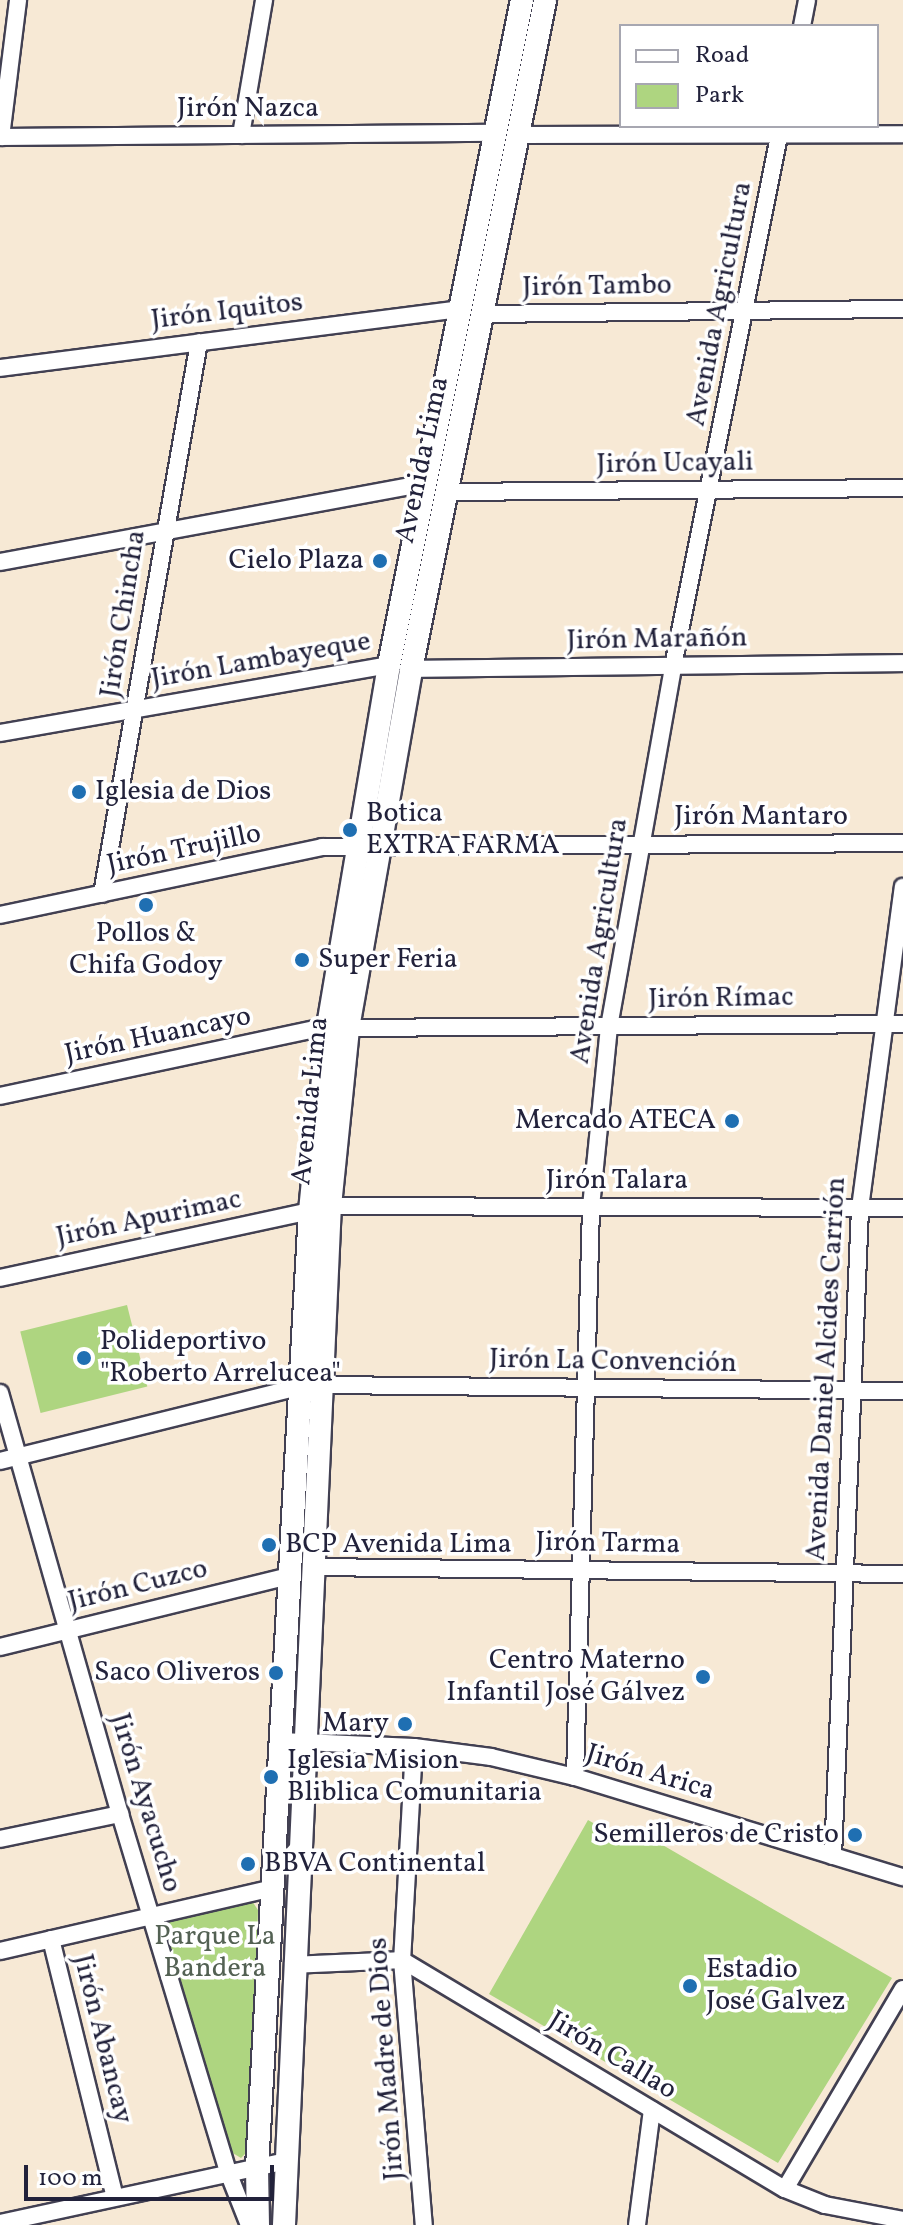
<!DOCTYPE html>
<html>
<head>
<meta charset="utf-8">
<style>
	body { margin:0 }
	#map { position:relative; width:903px; height:2225px; overflow:hidden; background:#f7e9d5; font-family:Vollkorn,serif }
	div>[style] { position:absolute }
	.green>* { inset:0; background:#aed580; transform-origin:0 0 }
	.roads { filter:drop-shadow(2px 0 #424052) drop-shadow(-2px 0 #424052) drop-shadow(0 2px #424052) drop-shadow(0 -2px #424052) }
	.street>* { height:16px; margin:-8px; padding:0 8px; transform-origin:8px; border-radius:8px; background:#fff }
	.secondary>* { height:22px; margin:-11px; padding:0 11px; transform-origin:11px; border-radius:11px; background:#fff }
	.dots>* { width:22px; height:22px; translate:-50% -50%; box-sizing:border-box; border:4px solid #fff; border-radius:50% }
	span { translate:-50% -50%; white-space:nowrap; text-align:center; line-height:1.15; -webkit-text-stroke:7px #fff; paint-order:stroke }
	.street-label { font-size:28px; color:#22223b }
	.poi-label { font-size:28px; color:#22223b }
	.right { translate:-100% -50%; text-align:right }
	.left { translate:0 -50%; text-align:left }
	.park-label { font-size:28px; color:#536153 }
	.legend { position:absolute; left:619px; top:24px; width:260px; height:104px; box-sizing:border-box; background:#fff; border:2px solid #a7a7b1; margin:0; padding:10px 14px; list-style:none; font-size:24px; color:#22223b }
	.legend li { display:flex; align-items:center; gap:16px; height:40px }
	.legend b { width:40px; border:2px solid #a7a7b1 }
	.scale { position:absolute; left:24px; top:2165px; width:250px; height:36px; box-sizing:border-box; border:4px solid #22223b; border-top:0; padding-left:10px; font-size:24px; line-height:28px; white-space:nowrap; color:#22223b; -webkit-text-stroke:6px #fff; paint-order:stroke }
</style>
</head>
<body>
<div id="map">
	<div class="green">
		<div style="left:127px;top:1305px;width:84px;height:110px;rotate:76deg"></div>
		<div style="clip-path:polygon(588px 1820px,628px 1843px,635px 1829px,892px 1978px,778px 2163px,489px 1994px)"></div>
		<div style="clip-path:polygon(252px 1901px,258px 1910px,250px 2149px,241px 2158px,231px 2152px,164px 1923px)"></div>
	</div>
	<div class="roads">
		<div class="street">
			<div style="left:802px;top:26px;width:26px;rotate:-79deg"></div>
			<div style="left:241px;top:135px;width:137px;rotate:-80.3deg"></div>
			<div style="left:518px;top:135px;width:385px;rotate:-0.1deg"></div>
			<div style="left:0;top:137px;width:496px;rotate:-0.5deg"></div>
			<div style="left:1px;top:137px;width:138px;rotate:-82.9deg"></div>
			<div style="left:484px;top:314px;width:419px;rotate:-0.7deg"></div>
			<div style="left:0;top:368px;width:465px;rotate:-7.3deg"></div>
			<div style="left:447px;top:492px;width:456px;rotate:-0.5deg"></div>
			<div style="left:0;top:562px;width:432px;rotate:-10.5deg"></div>
			<div style="left:411px;top:669px;width:492px;rotate:-0.7deg"></div>
			<div style="left:0;top:733px;width:395px;rotate:-9.9deg"></div>
			<div style="left:102px;top:894px;width:560px;rotate:-80.03deg"></div>
			<div style="left:0;top:915px;width:329px;rotate:-11.9deg"></div>
			<div style="left:322px;top:847px;width:581px;rotate:-0.39deg"></div>
			<div style="left:348px;top:1028px;width:555px;rotate:-0.41deg"></div>
			<div style="left:0;top:1096px;width:335px;rotate:-12deg"></div>
			<div style="left:330px;top:1206px;width:573px;rotate:0.2deg"></div>
			<div style="left:0;top:1278px;width:317px;rotate:-12.2deg"></div>
			<div style="left:322px;top:1385px;width:581px;rotate:0.59deg"></div>
			<div style="left:0;top:1393px;width:438px;rotate:74.1deg"></div>
			<div style="left:120px;top:1814px;width:374px;rotate:73.2deg"></div>
			<div style="left:228px;top:2172px;width:57px;rotate:68.4deg"></div>
			<div style="left:0;top:1461px;width:309px;rotate:-13.9deg"></div>
			<div style="left:313px;top:1567px;width:590px;rotate:0.68deg"></div>
			<div style="left:0;top:1647px;width:298px;rotate:-13.8deg"></div>
			<div style="left:281px;top:1741px;width:133px;rotate:2.6deg"></div>
			<div style="left:414px;top:1747px;width:78px;rotate:7.4deg"></div>
			<div style="left:491px;top:1757px;width:86px;rotate:13.4deg"></div>
			<div style="left:575px;top:1777px;width:343px;rotate:17deg"></div>
			<div style="left:414px;top:1747px;width:213px;rotate:93.2deg"></div>
			<div style="left:402px;top:1960px;width:266px;rotate:85.3deg"></div>
			<div style="left:575px;top:1777px;width:570px;rotate:-88.39deg"></div>
			<div style="left:591px;top:1207px;width:181px;rotate:-84.3deg"></div>
			<div style="left:609px;top:1027px;width:367px;rotate:-79.9deg"></div>
			<div style="left:673px;top:666px;width:551px;rotate:-78.69deg"></div>
			<div style="left:0;top:1839px;width:123px;rotate:-11.8deg"></div>
			<div style="left:833px;top:1856px;width:649px;rotate:-87.61deg"></div>
			<div style="left:860px;top:1208px;width:324px;rotate:-82.4deg"></div>
			<div style="left:51px;top:1939px;width:266px;rotate:76.1deg"></div>
			<div style="left:0;top:1951px;width:279px;rotate:-13deg"></div>
			<div style="left:293px;top:1965px;width:109px;rotate:-2.6deg"></div>
			<div style="left:402px;top:1960px;width:446px;rotate:30.9deg"></div>
			<div style="left:785px;top:2189px;width:43px;rotate:21.8deg"></div>
			<div style="left:825px;top:2205px;width:79px;rotate:10.9deg"></div>
			<div style="left:785px;top:2189px;width:232px;rotate:-59.5deg"></div>
			<div style="left:0;top:2223px;width:289px;rotate:-12.2deg"></div>
			<div style="left:637px;top:2225px;width:116px;rotate:-82.6deg"></div>
		</div>
		<div class="secondary">
			<div style="left:258px;top:2225px;width:57px;rotate:-91deg"></div>
			<div style="left:257px;top:2168px;width:958px;rotate:-86.83deg"></div>
			<div style="left:310px;top:1211px;width:186px;rotate:-84.4deg"></div>
			<div style="left:328px;top:1026px;width:366px;rotate:-80.4deg"></div>
			<div style="left:389px;top:665px;width:678px;rotate:-78.69deg"></div>
			<div style="left:284px;top:2225px;width:1020px;rotate:-87.42deg"></div>
			<div style="left:330px;top:1206px;width:179px;rotate:-84.2deg"></div>
			<div style="left:348px;top:1028px;width:364px;rotate:-80deg"></div>
			<div style="left:411px;top:669px;width:682px;rotate:-78.67deg"></div>
		</div>
	</div>
	<div class="dots">
		<div style="left:380px;top:561px;background:#1f6fb2"></div>
		<div style="left:79px;top:792px;background:#1f6fb2"></div>
		<div style="left:350px;top:830px;background:#1f6fb2"></div>
		<div style="left:146px;top:905px;background:#1f6fb2"></div>
		<div style="left:302px;top:960px;background:#1f6fb2"></div>
		<div style="left:732px;top:1121px;background:#1f6fb2"></div>
		<div style="left:84px;top:1358px;background:#1f6fb2"></div>
		<div style="left:269px;top:1545px;background:#1f6fb2"></div>
		<div style="left:276px;top:1673px;background:#1f6fb2"></div>
		<div style="left:703px;top:1677px;background:#1f6fb2"></div>
		<div style="left:405px;top:1724px;background:#1f6fb2"></div>
		<div style="left:271px;top:1777px;background:#1f6fb2"></div>
		<div style="left:855px;top:1835px;background:#1f6fb2"></div>
		<div style="left:248px;top:1864px;background:#1f6fb2"></div>
		<div style="left:690px;top:1986px;background:#1f6fb2"></div>
	</div>
	<div class="street-label">
		<span style="left:248px;top:109px">Jirón Nazca</span>
		<span style="left:597px;top:287px;rotate:-1deg">Jirón Tambo</span>
		<span style="left:720px;top:304px;rotate:-79deg">Avenida Agricultura</span>
		<span style="left:227px;top:312px;rotate:-7deg">Jirón Iquitos</span>
		<span style="left:423px;top:460px;rotate:-78deg">Avenida Lima</span>
		<span style="left:675px;top:464px;rotate:-1deg">Jirón Ucayali</span>
		<span style="left:124px;top:614px;rotate:-81deg">Jirón Chincha</span>
		<span style="left:657px;top:640px;rotate:-1deg">Jirón Marañón</span>
		<span style="left:261px;top:661px;rotate:-10deg">Jirón Lambayeque</span>
		<span style="left:761px;top:817px">Jirón Mantaro</span>
		<span style="left:184px;top:850px;rotate:-12deg">Jirón Trujillo</span>
		<span style="left:600px;top:941px;rotate:-81deg">Avenida Agricultura</span>
		<span style="left:721px;top:999px;rotate:-1deg">Jirón Rímac</span>
		<span style="left:158px;top:1036px;rotate:-12deg">Jirón Huancayo</span>
		<span style="left:311px;top:1101px;rotate:-84deg">Avenida Lima</span>
		<span style="left:617px;top:1181px">Jirón Talara</span>
		<span style="left:149px;top:1219px;rotate:-12deg">Jirón Apurimac</span>
		<span style="left:613px;top:1362px;rotate:1deg">Jirón La Convención</span>
		<span style="left:827px;top:1369px;rotate:-87deg">Avenida Daniel Alcides Carrión</span>
		<span style="left:608px;top:1544px;rotate:1deg">Jirón Tarma</span>
		<span style="left:138px;top:1586px;rotate:-14deg">Jirón Cuzco</span>
		<span style="left:650px;top:1773px;rotate:17deg">Jirón Arica</span>
		<span style="left:145px;top:1803px;rotate:73deg">Jirón Ayacucho</span>
		<span style="left:102px;top:2039px;rotate:76deg">Jirón Abancay</span>
		<span style="left:612px;top:2056px;rotate:31deg">Jirón Callao</span>
		<span style="left:387px;top:2059px;rotate:-94deg">Jirón Madre de Dios</span>
	</div>
	<div class="poi-label">
		<span class="right" style="left:364px;top:561px">Cielo Plaza</span>
		<span class="left" style="left:95px;top:792px">Iglesia de Dios</span>
		<span class="left" style="left:366px;top:830px">Botica<br>EXTRA FARMA</span>
		<span style="left:146px;top:950px">Pollos &amp;<br>Chifa Godoy</span>
		<span class="left" style="left:318px;top:960px">Super Feria</span>
		<span class="right" style="left:716px;top:1121px">Mercado ATECA</span>
		<span class="left" style="left:100px;top:1358px">Polideportivo<br>"Roberto Arrelucea"</span>
		<span class="left" style="left:285px;top:1545px">BCP Avenida Lima</span>
		<span class="right" style="left:685px;top:1677px">Centro Materno<br>Infantil José Gálvez</span>
		<span class="right" style="left:260px;top:1673px">Saco Oliveros</span>
		<span class="right" style="left:389px;top:1724px">Mary</span>
		<span class="left" style="left:287px;top:1777px">Iglesia Mision<br>Bliblica Comunitaria</span>
		<span class="right" style="left:839px;top:1835px">Semilleros de Cristo</span>
		<span class="left" style="left:264px;top:1864px">BBVA Continental</span>
		<span class="left" style="left:706px;top:1986px">Estadio<br>José Galvez</span>
	</div>
	<div class="park-label">
		<span style="left:215px;top:1953px">Parque La<br>Bandera</span>
	</div>
	<ul class="legend">
	<li><b style="height:10px;background:#fff"></b>Road</li>
	<li><b style="height:22px;background:#aed580"></b>Park</li>
	</ul>
	<div class="scale">100 m</div>
</div>
</body>
</html>
